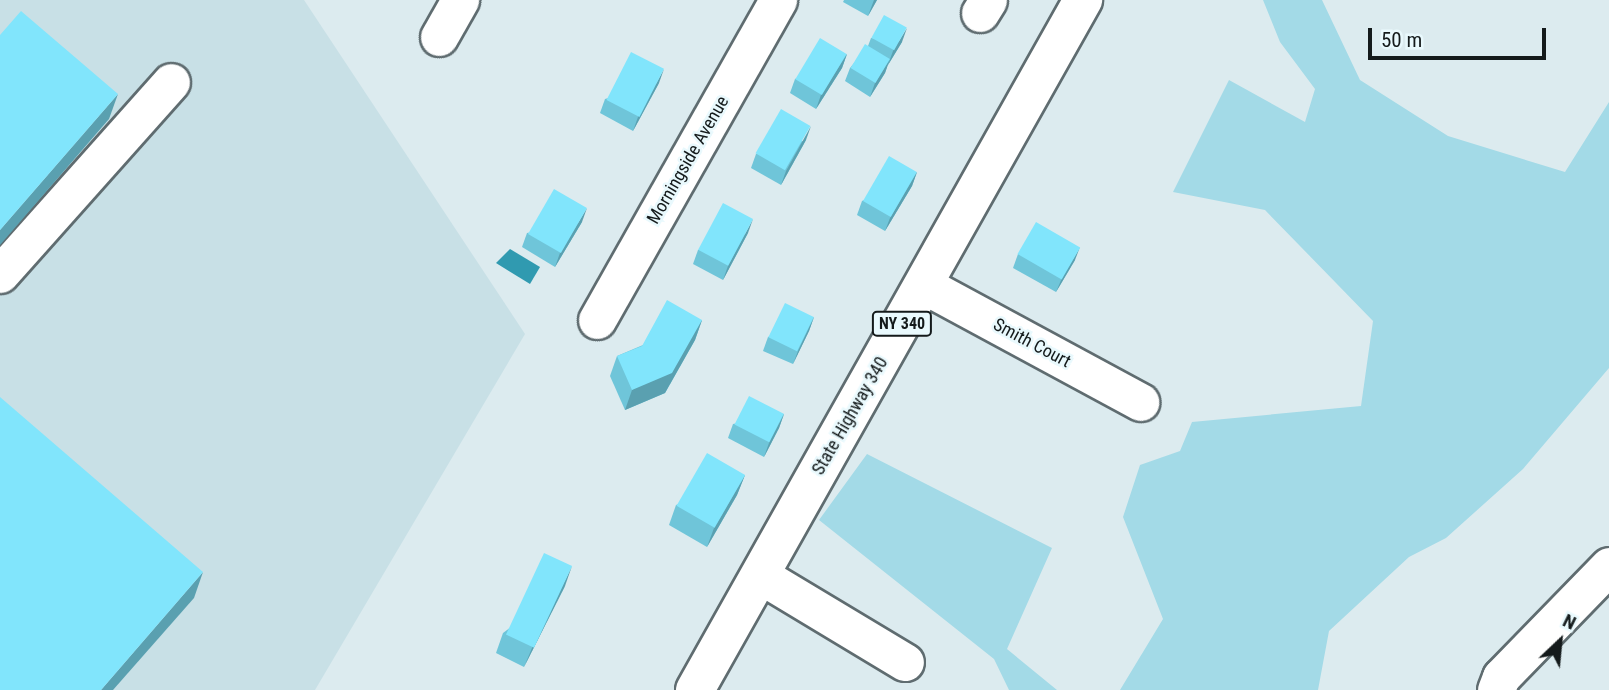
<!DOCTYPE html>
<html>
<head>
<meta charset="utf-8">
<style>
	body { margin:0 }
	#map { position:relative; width:1609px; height:690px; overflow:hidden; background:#dcebef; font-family:"Roboto Condensed",sans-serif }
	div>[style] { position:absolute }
	.built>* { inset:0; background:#c8e0e6 }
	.green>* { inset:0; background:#a3dae7 }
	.water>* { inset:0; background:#309ab0 }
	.roads { filter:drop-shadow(2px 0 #5f6c70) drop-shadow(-2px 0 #5f6c70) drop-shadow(0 2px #5f6c70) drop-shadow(0 -2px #5f6c70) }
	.minor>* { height:37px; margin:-18.5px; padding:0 18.5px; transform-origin:18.5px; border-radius:18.5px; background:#fff }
	.major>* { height:38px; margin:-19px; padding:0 19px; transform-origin:19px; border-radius:19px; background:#fff }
	.wall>* { inset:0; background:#6fc5d9 }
	.shaded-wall>* { inset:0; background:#5aa0b0 }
	.building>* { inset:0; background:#81e5fc; transform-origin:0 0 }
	span { translate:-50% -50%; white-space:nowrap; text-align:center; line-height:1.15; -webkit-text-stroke:5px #e9f9fd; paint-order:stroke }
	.shield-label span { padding:2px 5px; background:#e9f9fd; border:2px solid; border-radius:5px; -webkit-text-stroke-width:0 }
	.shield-label { font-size:16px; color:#141a1b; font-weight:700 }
	.street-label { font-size:18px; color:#141a1b }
	.north { position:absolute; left:1525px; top:606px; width:70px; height:70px; -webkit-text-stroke:5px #e9f9fd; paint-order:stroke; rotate:26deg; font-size:19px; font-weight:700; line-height:28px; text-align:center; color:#141a1b }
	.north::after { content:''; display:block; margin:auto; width:24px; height:32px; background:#141a1b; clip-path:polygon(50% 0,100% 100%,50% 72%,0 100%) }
	.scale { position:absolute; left:1368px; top:28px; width:178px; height:32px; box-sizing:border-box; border:4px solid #141a1b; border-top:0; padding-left:9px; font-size:21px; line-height:24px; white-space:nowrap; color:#141a1b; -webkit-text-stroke:5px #e9f9fd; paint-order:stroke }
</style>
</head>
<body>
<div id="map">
	<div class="built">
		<div style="clip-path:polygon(0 0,304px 0,525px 334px,315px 690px,0 690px)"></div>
	</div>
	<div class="green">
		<div style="clip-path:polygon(1263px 0,1322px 0,1360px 80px,1448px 136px,1565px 172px,1609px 102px,1609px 368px,1523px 469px,1446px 538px,1409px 557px,1329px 631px,1318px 690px,1120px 690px,1163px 619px,1123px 517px,1140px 465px,1180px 451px,1192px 422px,1361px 406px,1373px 321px,1265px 210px,1173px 192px,1229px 80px,1305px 122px,1315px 89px,1280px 42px)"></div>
		<div style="clip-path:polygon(867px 454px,1052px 548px,1007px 649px,1057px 690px,1009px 690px,994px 659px,819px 520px)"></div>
	</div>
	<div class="water">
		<div style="clip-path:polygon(510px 249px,540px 267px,530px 284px,496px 263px)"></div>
	</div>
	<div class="roads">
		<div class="minor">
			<div style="left:980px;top:13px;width:15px;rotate:-58deg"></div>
			<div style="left:439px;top:37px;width:43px;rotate:-60.4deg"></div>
			<div style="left:0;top:274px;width:257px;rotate:-48.3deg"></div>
			<div style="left:924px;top:285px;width:246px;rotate:28.4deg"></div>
			<div style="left:597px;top:320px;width:368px;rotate:-60.5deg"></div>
			<div style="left:760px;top:575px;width:169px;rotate:31deg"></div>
			<div style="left:1496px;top:690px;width:14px;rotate:-69deg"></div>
			<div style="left:1501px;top:677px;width:155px;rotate:-45.8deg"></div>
		</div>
		<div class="major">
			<div style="left:695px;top:690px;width:792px;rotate:-60.65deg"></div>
		</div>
	</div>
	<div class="wall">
		<div style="clip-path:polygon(844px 0,877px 0,868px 16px,843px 2px)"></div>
		<div style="clip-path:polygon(871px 38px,902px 42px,888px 65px,888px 64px,885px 73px,870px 97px,845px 81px,850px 68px,868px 46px)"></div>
		<div style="clip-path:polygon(847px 54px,842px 68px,816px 109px,790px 93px,795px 79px)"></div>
		<div style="clip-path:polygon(659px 83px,633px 131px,600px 113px,605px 99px)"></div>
		<div style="clip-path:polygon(806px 140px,781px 185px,751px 168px,756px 154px)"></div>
		<div style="clip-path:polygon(917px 172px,912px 186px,885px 231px,857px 215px,862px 201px)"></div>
		<div style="clip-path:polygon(582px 222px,555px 267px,522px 247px,527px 233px)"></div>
		<div style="clip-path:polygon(748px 233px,723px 280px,693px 264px,698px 250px)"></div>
		<div style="clip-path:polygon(1018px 254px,1075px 260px,1056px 292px,1013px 268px)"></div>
		<div style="clip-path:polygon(814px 317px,809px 331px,793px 364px,763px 351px,768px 337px)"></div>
		<div style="clip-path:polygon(702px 320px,695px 340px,665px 393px,625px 410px,610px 376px,617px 356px)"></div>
		<div style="clip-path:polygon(784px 414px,779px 428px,764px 457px,728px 438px,733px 424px)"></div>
		<div style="clip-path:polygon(745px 475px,737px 495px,707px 547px,669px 525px,676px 505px)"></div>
		<div style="clip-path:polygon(565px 586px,524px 667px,496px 653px,503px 633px)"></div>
	</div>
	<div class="shaded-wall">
		<div style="clip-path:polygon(874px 0,877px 0,868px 16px)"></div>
		<div style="clip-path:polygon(907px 28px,902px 42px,888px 65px,893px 51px)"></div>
		<div style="clip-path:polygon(847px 54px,842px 68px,816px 109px,821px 95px)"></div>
		<div style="clip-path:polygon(890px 59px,885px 73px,870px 97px,875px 83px)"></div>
		<div style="clip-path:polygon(664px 69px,659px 83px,633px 131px,638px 117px)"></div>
		<div style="clip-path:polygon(118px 94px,109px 119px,0 245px,0 230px)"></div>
		<div style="clip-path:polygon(811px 126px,806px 140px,781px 185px,786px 171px)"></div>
		<div style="clip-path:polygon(917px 172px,912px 186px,885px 231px,890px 218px)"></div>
		<div style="clip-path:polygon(587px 208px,582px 222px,555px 267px,560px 253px)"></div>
		<div style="clip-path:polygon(753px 219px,748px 233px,723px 280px,728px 266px)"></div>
		<div style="clip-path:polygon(1080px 247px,1075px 260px,1056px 292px,1062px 278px)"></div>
		<div style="clip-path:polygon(814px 317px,809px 331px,793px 364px,798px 351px)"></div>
		<div style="clip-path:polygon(702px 320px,695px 340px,665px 393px,625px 410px,632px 390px)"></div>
		<div style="clip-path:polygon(784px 414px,779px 428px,764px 457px,769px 443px)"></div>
		<div style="clip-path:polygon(745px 475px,737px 495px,707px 547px,714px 528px)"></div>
		<div style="clip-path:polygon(572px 566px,565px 586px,524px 667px,532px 648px)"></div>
		<div style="clip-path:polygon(203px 572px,194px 598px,113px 690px,101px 690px)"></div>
	</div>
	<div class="building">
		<div style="clip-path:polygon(21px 11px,118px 94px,0 230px,0 35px)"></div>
		<div style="left:884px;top:15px;width:26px;height:26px;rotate:29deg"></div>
		<div style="left:820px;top:38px;width:31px;height:48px;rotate:31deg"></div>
		<div style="left:865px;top:44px;width:29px;height:28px;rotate:31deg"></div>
		<div style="left:631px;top:52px;width:37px;height:54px;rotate:27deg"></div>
		<div style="left:781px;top:109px;width:34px;height:51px;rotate:30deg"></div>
		<div style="left:889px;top:156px;width:32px;height:52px;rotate:30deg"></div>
		<div style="left:554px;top:189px;width:38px;height:52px;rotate:30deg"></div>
		<div style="left:723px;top:203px;width:34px;height:53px;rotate:28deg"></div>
		<div style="left:1036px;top:222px;width:51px;height:37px;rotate:30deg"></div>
		<div style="clip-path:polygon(667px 300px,702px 320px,672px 373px,632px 390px,617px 356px,642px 346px)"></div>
		<div style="left:785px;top:303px;width:32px;height:38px;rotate:26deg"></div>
		<div style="left:749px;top:396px;width:39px;height:32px;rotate:27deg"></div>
		<div style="clip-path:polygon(0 397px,203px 572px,101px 690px,0 690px)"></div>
		<div style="left:707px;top:453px;width:44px;height:61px;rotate:30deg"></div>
		<div style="left:544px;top:553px;width:31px;height:90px;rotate:25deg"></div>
	</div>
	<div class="shield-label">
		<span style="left:902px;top:324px">NY 340</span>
	</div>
	<div class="street-label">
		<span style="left:688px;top:160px;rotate:-60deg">Morningside Avenue</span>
		<span style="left:1032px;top:343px;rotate:28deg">Smith Court</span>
		<span style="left:850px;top:416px;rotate:-60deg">State Highway 340</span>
	</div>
	<div class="north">N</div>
	<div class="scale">50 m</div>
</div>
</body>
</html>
